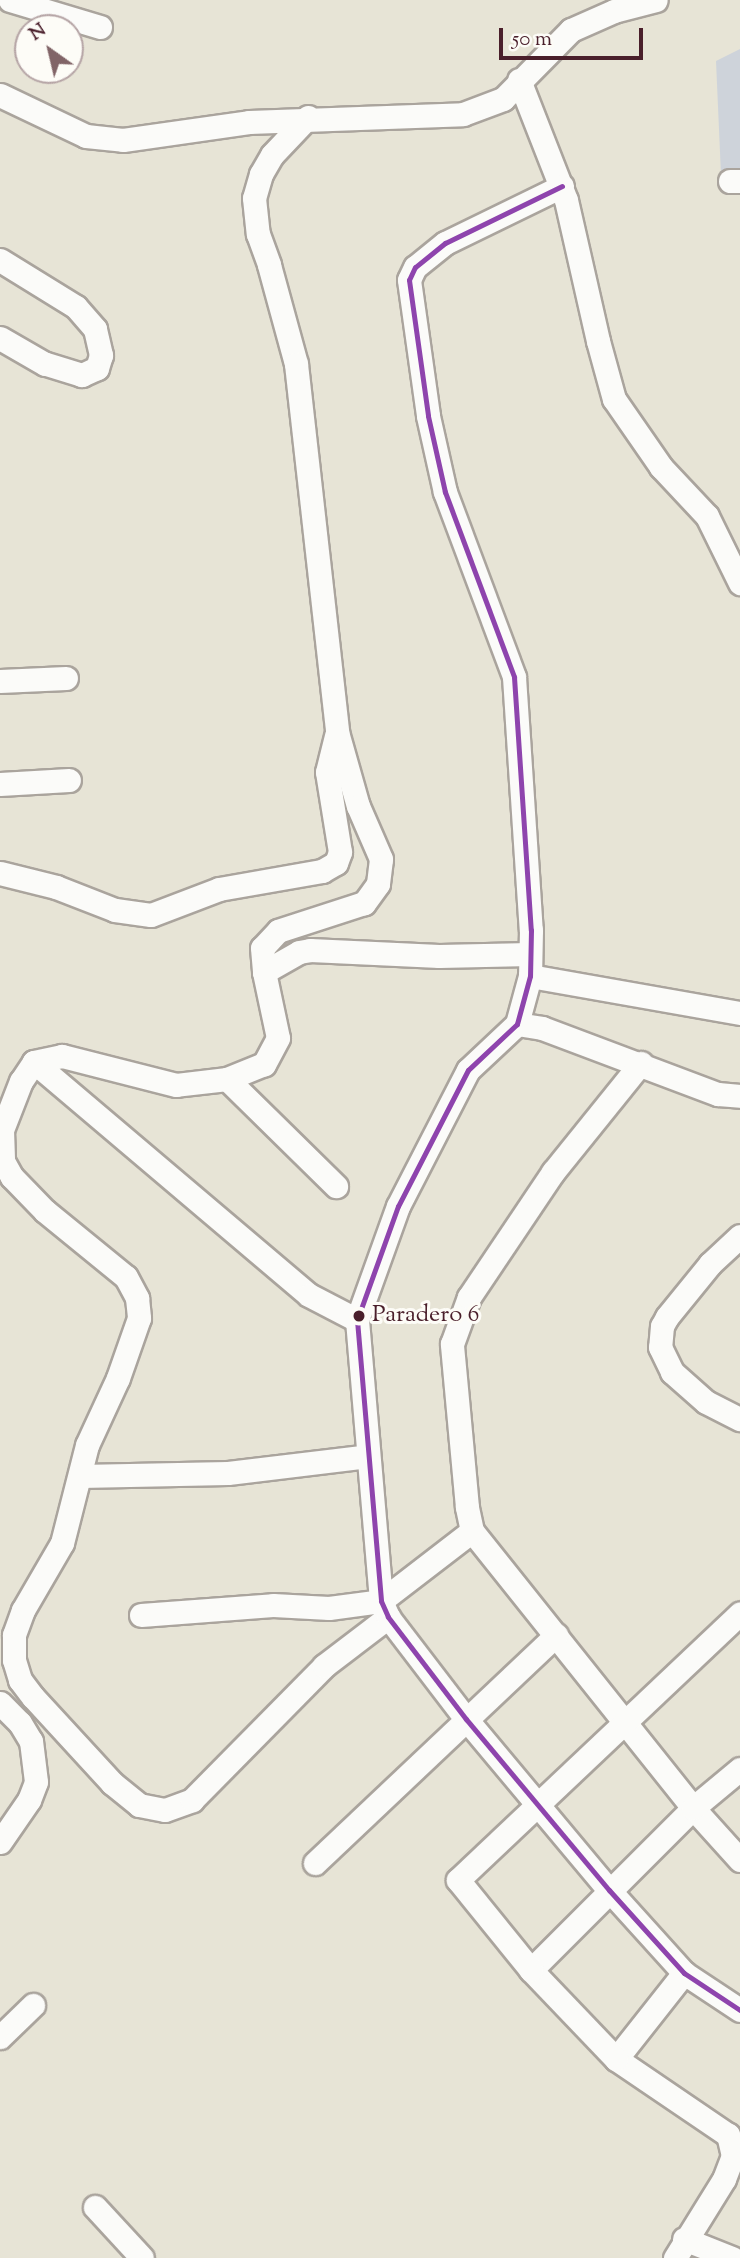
<!DOCTYPE html>
<html>
<head>
<meta charset="utf-8">
<style>
	body { margin:0 }
	#map { position:relative; width:740px; height:2258px; overflow:hidden; background:#e7e4d6; font-family:"Sorts Mill Goudy",serif }
	div>[style] { position:absolute }
	.industrial>* { inset:0; background:#ced3da }
	.roads { filter:drop-shadow(2px 0 #aaa49d) drop-shadow(-2px 0 #aaa49d) drop-shadow(0 2px #aaa49d) drop-shadow(0 -2px #aaa49d) }
	.minor>* { height:23px; margin:-11.5px; padding:0 11.5px; transform-origin:11.5px; border-radius:11.5px; background:#fbfbf9 }
	.bus-1>* { height:5px; margin:-2.5px; padding:0 2.5px; transform-origin:2.5px; border-radius:2.5px; background:#8e44ad }
	.dots>* { width:19px; height:19px; translate:-50% -50%; box-sizing:border-box; border:4px solid #fdfcf7; border-radius:50% }
	span { translate:-50% -50%; white-space:nowrap; text-align:center; line-height:1.15; -webkit-text-stroke:6px #fdfcf7; paint-order:stroke }
	.bus-label { font-size:24px; color:#4a1f2b }
	.left { translate:0 -50%; text-align:left }
	.north { position:absolute; left:14px; top:14px; width:70px; height:70px; box-sizing:border-box; background:#fdfcf7; border:2px solid #b5a4a5; border-radius:50%; rotate:326deg; font-size:19px; font-weight:700; line-height:28px; text-align:center; color:#4a1f2b }
	.north::after { content:''; display:block; margin:auto; width:24px; height:32px; background:#816467; clip-path:polygon(50% 0,100% 100%,50% 72%,0 100%) }
	.scale { position:absolute; left:499px; top:28px; width:144px; height:32px; box-sizing:border-box; border:4px solid #4a1f2b; border-top:0; padding-left:9px; font-size:21px; line-height:24px; white-space:nowrap; color:#4a1f2b; -webkit-text-stroke:5px #fdfcf7; paint-order:stroke }
</style>
</head>
<body>
<div id="map">
	<div class="industrial">
		<div style="clip-path:polygon(740px 49px,740px 184px,721px 175px,716px 61px)"></div>
	</div>
	<div class="roads">
		<div class="minor">
			<div style="left:10px;top:0;width:94px;rotate:16.7deg"></div>
			<div style="left:519px;top:80px;width:129px;rotate:68.6deg"></div>
			<div style="left:566px;top:200px;width:145px;rotate:77.2deg"></div>
			<div style="left:598px;top:341px;width:60px;rotate:74.6deg"></div>
			<div style="left:614px;top:399px;width:83px;rotate:55.3deg"></div>
			<div style="left:661px;top:467px;width:67px;rotate:46.8deg"></div>
			<div style="left:707px;top:516px;width:75px;rotate:63.8deg"></div>
			<div style="left:0;top:95px;width:95px;rotate:25.5deg"></div>
			<div style="left:86px;top:136px;width:37px;rotate:6deg"></div>
			<div style="left:123px;top:140px;width:127px;rotate:-8.1deg"></div>
			<div style="left:249px;top:122px;width:214px;rotate:-2.1deg"></div>
			<div style="left:463px;top:114px;width:43px;rotate:-20.6deg"></div>
			<div style="left:503px;top:99px;width:97px;rotate:-45.4deg"></div>
			<div style="left:571px;top:30px;width:47px;rotate:-23.8deg"></div>
			<div style="left:614px;top:11px;width:43px;rotate:-14.7deg"></div>
			<div style="left:308px;top:117px;width:52px;rotate:133.5deg"></div>
			<div style="left:272px;top:155px;width:22px;rotate:120deg"></div>
			<div style="left:261px;top:174px;width:25px;rotate:106deg"></div>
			<div style="left:254px;top:198px;width:36px;rotate:84deg"></div>
			<div style="left:258px;top:234px;width:33px;rotate:70deg"></div>
			<div style="left:269px;top:265px;width:103px;rotate:74.7deg"></div>
			<div style="left:296px;top:364px;width:370px;rotate:83.6deg"></div>
			<div style="left:337px;top:732px;width:77px;rotate:74.2deg"></div>
			<div style="left:358px;top:806px;width:58px;rotate:66.5deg"></div>
			<div style="left:381px;top:859px;width:25px;rotate:97deg"></div>
			<div style="left:378px;top:884px;width:24px;rotate:126deg"></div>
			<div style="left:364px;top:903px;width:90px;rotate:162deg"></div>
			<div style="left:278px;top:931px;width:23px;rotate:133deg"></div>
			<div style="left:262px;top:948px;width:24px;rotate:85deg"></div>
			<div style="left:264px;top:972px;width:67px;rotate:78deg"></div>
			<div style="left:278px;top:1038px;width:30px;rotate:118deg"></div>
			<div style="left:264px;top:1064px;width:40px;rotate:158deg"></div>
			<div style="left:227px;top:1079px;width:51px;rotate:173.3deg"></div>
			<div style="left:176px;top:1085px;width:118px;rotate:-165.7deg"></div>
			<div style="left:62px;top:1056px;width:29px;rotate:168deg"></div>
			<div style="left:34px;top:1062px;width:23px;rotate:124deg"></div>
			<div style="left:21px;top:1081px;width:53px;rotate:111.2deg"></div>
			<div style="left:2px;top:1130px;width:31px;rotate:88deg"></div>
			<div style="left:3px;top:1161px;width:18px;rotate:61deg"></div>
			<div style="left:12px;top:1177px;width:47px;rotate:45.9deg"></div>
			<div style="left:45px;top:1211px;width:104px;rotate:39.2deg"></div>
			<div style="left:126px;top:1277px;width:24px;rotate:62deg"></div>
			<div style="left:137px;top:1298px;width:20px;rotate:84deg"></div>
			<div style="left:139px;top:1318px;width:64px;rotate:109.3deg"></div>
			<div style="left:118px;top:1378px;width:74px;rotate:114.8deg"></div>
			<div style="left:87px;top:1445px;width:101px;rotate:104.3deg"></div>
			<div style="left:62px;top:1543px;width:78px;rotate:120.2deg"></div>
			<div style="left:23px;top:1610px;width:27px;rotate:110deg"></div>
			<div style="left:14px;top:1635px;width:25px;rotate:90deg"></div>
			<div style="left:14px;top:1660px;width:21px;rotate:73deg"></div>
			<div style="left:20px;top:1680px;width:21px;rotate:53deg"></div>
			<div style="left:33px;top:1697px;width:117px;rotate:47.4deg"></div>
			<div style="left:112px;top:1783px;width:35px;rotate:39deg"></div>
			<div style="left:139px;top:1805px;width:26px;rotate:11deg"></div>
			<div style="left:165px;top:1810px;width:29px;rotate:-20deg"></div>
			<div style="left:192px;top:1800px;width:188px;rotate:-45.4deg"></div>
			<div style="left:324px;top:1666px;width:81px;rotate:-37.4deg"></div>
			<div style="left:730px;top:181px;width:10px"></div>
			<div style="left:562px;top:186px;width:130px;rotate:154deg"></div>
			<div style="left:445px;top:243px;width:38px;rotate:141deg"></div>
			<div style="left:415px;top:267px;width:14px;rotate:115deg"></div>
			<div style="left:409px;top:280px;width:137px;rotate:82deg"></div>
			<div style="left:428px;top:416px;width:78px;rotate:77.4deg"></div>
			<div style="left:445px;top:492px;width:197px;rotate:69.5deg"></div>
			<div style="left:514px;top:677px;width:254px;rotate:86.2deg"></div>
			<div style="left:531px;top:930px;width:46px;rotate:91.2deg"></div>
			<div style="left:530px;top:976px;width:50px;rotate:105.2deg"></div>
			<div style="left:517px;top:1024px;width:67px;rotate:136.8deg"></div>
			<div style="left:468px;top:1070px;width:153px;rotate:117.2deg"></div>
			<div style="left:398px;top:1206px;width:121px;rotate:109.8deg"></div>
			<div style="left:357px;top:1320px;width:282px;rotate:85.1deg"></div>
			<div style="left:381px;top:1601px;width:17px;rotate:66deg"></div>
			<div style="left:388px;top:1617px;width:128px;rotate:52.6deg"></div>
			<div style="left:466px;top:1719px;width:223px;rotate:50.1deg"></div>
			<div style="left:609px;top:1890px;width:112px;rotate:47.9deg"></div>
			<div style="left:684px;top:1973px;width:67px;rotate:33.5deg"></div>
			<div style="left:0;top:260px;width:89px;rotate:31.7deg"></div>
			<div style="left:76px;top:307px;width:29px;rotate:49deg"></div>
			<div style="left:95px;top:329px;width:27px;rotate:77deg"></div>
			<div style="left:101px;top:355px;width:14px;rotate:107deg"></div>
			<div style="left:97px;top:368px;width:17px;rotate:155deg"></div>
			<div style="left:82px;top:375px;width:39px;rotate:-163deg"></div>
			<div style="left:45px;top:364px;width:52px;rotate:-150deg"></div>
			<div style="left:0;top:681px;width:66px;rotate:-2.6deg"></div>
			<div style="left:0;top:784px;width:69px;rotate:-3.3deg"></div>
			<div style="left:0;top:873px;width:58px;rotate:14deg"></div>
			<div style="left:56px;top:887px;width:63px;rotate:21.3deg"></div>
			<div style="left:115px;top:910px;width:36px;rotate:8deg"></div>
			<div style="left:151px;top:915px;width:73px;rotate:-20.9deg"></div>
			<div style="left:219px;top:889px;width:105px;rotate:-9.9deg"></div>
			<div style="left:322px;top:871px;width:16px;rotate:-30deg"></div>
			<div style="left:336px;top:863px;width:12px;rotate:-70deg"></div>
			<div style="left:340px;top:852px;width:81px;rotate:-99.2deg"></div>
			<div style="left:327px;top:772px;width:38px;rotate:-76deg"></div>
			<div style="left:264px;top:972px;width:40px;rotate:-29.7deg"></div>
			<div style="left:299px;top:952px;width:11px;rotate:-10deg"></div>
			<div style="left:310px;top:950px;width:129px;rotate:2.7deg"></div>
			<div style="left:439px;top:956px;width:91px;rotate:-1.3deg"></div>
			<div style="left:530px;top:976px;width:213px;rotate:10deg"></div>
			<div style="left:517px;top:1024px;width:25px;rotate:9deg"></div>
			<div style="left:542px;top:1028px;width:188px;rotate:20.6deg"></div>
			<div style="left:718px;top:1094px;width:22px;rotate:5deg"></div>
			<div style="left:34px;top:1062px;width:360px;rotate:40.3deg"></div>
			<div style="left:309px;top:1295px;width:54px;rotate:27.5deg"></div>
			<div style="left:227px;top:1079px;width:153px;rotate:44.5deg"></div>
			<div style="left:740px;top:1236px;width:41px;rotate:137deg"></div>
			<div style="left:710px;top:1264px;width:68px;rotate:129.1deg"></div>
			<div style="left:667px;top:1317px;width:10px;rotate:119deg"></div>
			<div style="left:662px;top:1326px;width:21px;rotate:95deg"></div>
			<div style="left:660px;top:1347px;width:28px;rotate:64deg"></div>
			<div style="left:672px;top:1372px;width:45px;rotate:41.4deg"></div>
			<div style="left:706px;top:1402px;width:38px;rotate:27deg"></div>
			<div style="left:80px;top:1476px;width:148px;rotate:-1.2deg"></div>
			<div style="left:228px;top:1473px;width:141px;rotate:-6.9deg"></div>
			<div style="left:472px;top:1531px;width:354px;rotate:51.4deg"></div>
			<div style="left:693px;top:1808px;width:70px;rotate:47.9deg"></div>
			<div style="left:141px;top:1615px;width:132px;rotate:-4.3deg"></div>
			<div style="left:273px;top:1605px;width:56px;rotate:3.1deg"></div>
			<div style="left:329px;top:1608px;width:52px;rotate:-7.7deg"></div>
			<div style="left:381px;top:1601px;width:115px;rotate:-37.6deg"></div>
			<div style="left:472px;top:1531px;width:25px;rotate:-102deg"></div>
			<div style="left:467px;top:1507px;width:164px;rotate:-95.3deg"></div>
			<div style="left:452px;top:1344px;width:50px;rotate:-70.1deg"></div>
			<div style="left:469px;top:1297px;width:151px;rotate:-56.1deg"></div>
			<div style="left:553px;top:1172px;width:140px;rotate:-51.1deg"></div>
			<div style="left:0;top:1703px;width:28px;rotate:45deg"></div>
			<div style="left:20px;top:1723px;width:21px;rotate:59deg"></div>
			<div style="left:31px;top:1741px;width:41px;rotate:83deg"></div>
			<div style="left:36px;top:1782px;width:19px;rotate:111deg"></div>
			<div style="left:29px;top:1800px;width:51px;rotate:124.6deg"></div>
			<div style="left:315px;top:1863px;width:332px;rotate:-43.4deg"></div>
			<div style="left:531px;top:1970px;width:229px;rotate:-45deg"></div>
			<div style="left:693px;top:1808px;width:61px;rotate:-39.7deg"></div>
			<div style="left:0;top:2037px;width:46px;rotate:-44.1deg"></div>
			<div style="left:616px;top:2059px;width:110px;rotate:-51.7deg"></div>
			<div style="left:95px;top:2207px;width:69px;rotate:47.3deg"></div>
			<div style="left:684px;top:2239px;width:52px;rotate:21.6deg"></div>
			<div style="left:675px;top:2258px;width:93px;rotate:-58.2deg"></div>
			<div style="left:724px;top:2179px;width:25px;rotate:-69deg"></div>
			<div style="left:733px;top:2156px;width:22px;rotate:-103deg"></div>
			<div style="left:728px;top:2135px;width:135px;rotate:-145.8deg"></div>
			<div style="left:616px;top:2059px;width:123px;rotate:-133.7deg"></div>
			<div style="left:531px;top:1970px;width:116px;rotate:-129deg"></div>
			<div style="left:458px;top:1880px;width:388px;rotate:-43.4deg"></div>
		</div>
	</div>
	<div class="bus-1">
		<div style="left:562px;top:186px;width:130px;rotate:154deg"></div>
		<div style="left:445px;top:243px;width:38px;rotate:141deg"></div>
		<div style="left:415px;top:267px;width:14px;rotate:115deg"></div>
		<div style="left:409px;top:280px;width:137px;rotate:82deg"></div>
		<div style="left:428px;top:416px;width:78px;rotate:77.4deg"></div>
		<div style="left:445px;top:492px;width:197px;rotate:69.5deg"></div>
		<div style="left:514px;top:677px;width:254px;rotate:86.2deg"></div>
		<div style="left:531px;top:930px;width:46px;rotate:91.2deg"></div>
		<div style="left:530px;top:976px;width:50px;rotate:105.2deg"></div>
		<div style="left:517px;top:1024px;width:67px;rotate:136.8deg"></div>
		<div style="left:468px;top:1070px;width:153px;rotate:117.2deg"></div>
		<div style="left:398px;top:1206px;width:121px;rotate:109.8deg"></div>
		<div style="left:357px;top:1320px;width:282px;rotate:85.1deg"></div>
		<div style="left:381px;top:1601px;width:17px;rotate:66deg"></div>
		<div style="left:388px;top:1617px;width:128px;rotate:52.6deg"></div>
		<div style="left:466px;top:1719px;width:223px;rotate:50.1deg"></div>
		<div style="left:609px;top:1890px;width:112px;rotate:47.9deg"></div>
		<div style="left:684px;top:1973px;width:67px;rotate:33.5deg"></div>
	</div>
	<div class="dots">
		<div style="left:359px;top:1316px;background:#4a1f2b"></div>
	</div>
	<div class="bus-label">
		<span class="left" style="left:372px;top:1316px">Paradero 6</span>
	</div>
	<div class="north">N</div>
	<div class="scale">50 m</div>
</div>
</body>
</html>
